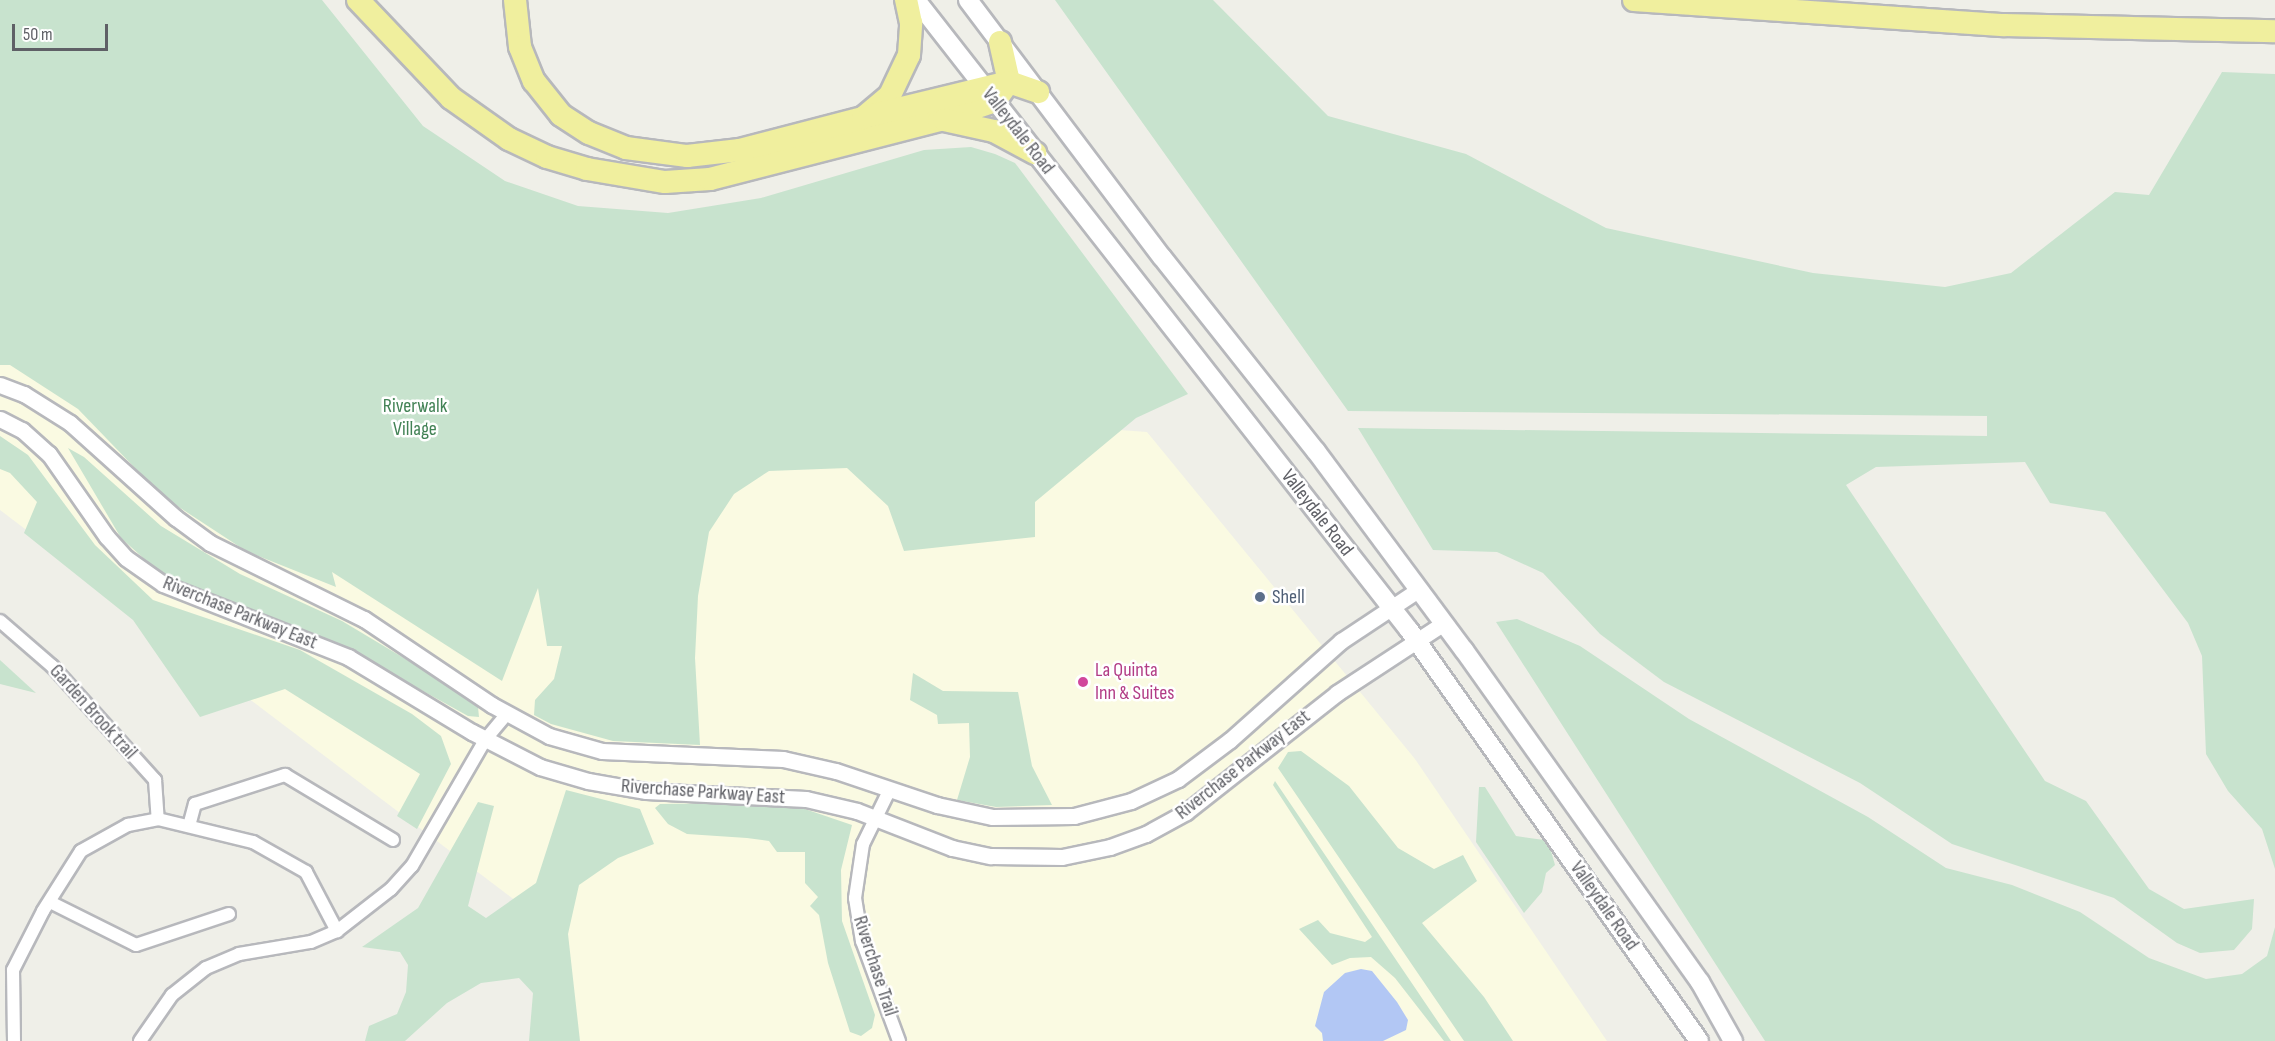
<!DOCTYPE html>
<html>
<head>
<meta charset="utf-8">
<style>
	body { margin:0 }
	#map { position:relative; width:2275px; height:1041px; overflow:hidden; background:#efefe8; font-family:"Sofia Sans Condensed",sans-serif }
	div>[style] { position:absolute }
	.commercial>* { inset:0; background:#fafae2 }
	.green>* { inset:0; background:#c8e3ce }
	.water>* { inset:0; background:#b2c7f4 }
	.roads { filter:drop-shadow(2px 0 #b7b8bc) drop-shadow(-2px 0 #b7b8bc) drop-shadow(0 2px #b7b8bc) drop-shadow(0 -2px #b7b8bc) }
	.minor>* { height:12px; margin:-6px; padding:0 6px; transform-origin:6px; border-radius:6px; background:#fff }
	.tertiary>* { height:15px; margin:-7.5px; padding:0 7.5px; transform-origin:7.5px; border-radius:7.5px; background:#fff }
	.secondary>* { height:18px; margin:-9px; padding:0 9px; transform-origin:9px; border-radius:9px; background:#fff }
	.motorway>* { height:22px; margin:-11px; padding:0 11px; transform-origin:11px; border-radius:11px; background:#f0ef9e }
	.dots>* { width:16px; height:16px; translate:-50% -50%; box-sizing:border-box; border:3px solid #fff; border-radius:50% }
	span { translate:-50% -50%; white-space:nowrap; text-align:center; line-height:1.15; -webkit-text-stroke:5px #fff; paint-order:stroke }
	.street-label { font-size:20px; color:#5f6066 }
	.park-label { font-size:20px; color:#428255 }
	.service-label { font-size:20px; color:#4e5e75 }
	.left { translate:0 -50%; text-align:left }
	.hotel-label { font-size:20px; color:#b23c85 }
	.scale { position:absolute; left:12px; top:24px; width:96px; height:27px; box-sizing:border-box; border:3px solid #5f6066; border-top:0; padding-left:8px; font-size:18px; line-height:21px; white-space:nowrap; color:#5f6066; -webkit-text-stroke:4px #fff; paint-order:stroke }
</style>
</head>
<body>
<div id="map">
	<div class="commercial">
		<div style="clip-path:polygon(0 0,639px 394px,1147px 432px,1415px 759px,1607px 1041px,567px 1041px,553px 929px,0 510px)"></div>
	</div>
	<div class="green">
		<div style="clip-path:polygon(0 0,322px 0,423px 126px,505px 181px,578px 206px,668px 213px,761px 198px,924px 150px,971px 147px,995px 154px,1015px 163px,1188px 394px,1136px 418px,1035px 502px,1035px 537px,904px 551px,888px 506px,847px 468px,769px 471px,734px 494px,709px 532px,698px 596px,695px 658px,700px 745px,613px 741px,551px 724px,534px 715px,535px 700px,554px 679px,562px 646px,547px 646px,538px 588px,502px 681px,332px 572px,336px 587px,246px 551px,162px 496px,78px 409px,10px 365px,0 365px)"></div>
		<div style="clip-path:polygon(1055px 0,1213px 0,1328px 116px,1466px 154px,1606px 228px,1813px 273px,1945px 287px,2011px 273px,2115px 192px,2149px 195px,2222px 72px,2275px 74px,2275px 869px,2262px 829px,2228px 791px,2206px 754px,2202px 656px,2188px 623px,2105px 512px,2050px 503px,2025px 462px,1876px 467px,1846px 485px,2045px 781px,2086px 801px,2149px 889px,2184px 909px,2254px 899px,2252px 929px,2234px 950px,2200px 953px,2177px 943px,2114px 898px,1952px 844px,1860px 783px,1664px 682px,1600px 634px,1543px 573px,1497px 552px,1433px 550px,1358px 428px,1987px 436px,1987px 416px,1348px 411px)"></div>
		<div style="clip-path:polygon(0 436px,28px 455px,95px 545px,153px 600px,300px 650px,412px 714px,441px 736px,451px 764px,417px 829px,397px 816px,420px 774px,285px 689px,200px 717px,133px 620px,24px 533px,37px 502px,10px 473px,0 469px)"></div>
		<div style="clip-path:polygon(68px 448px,84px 457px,161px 526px,240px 574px,342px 621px,454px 688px,478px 707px,479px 717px,468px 716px,342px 646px,162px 575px,121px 538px)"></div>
		<div style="clip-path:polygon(1517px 619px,1580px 646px,1689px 719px,1868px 817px,1946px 868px,2012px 885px,2080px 912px,2149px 958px,2206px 979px,2242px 974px,2267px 956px,2275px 927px,2275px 1041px,1765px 1041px,1496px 622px)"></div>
		<div style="clip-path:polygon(0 660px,36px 693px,0 684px)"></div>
		<div style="clip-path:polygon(913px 673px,943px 691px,1018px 692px,1032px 766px,1052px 805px,996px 807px,957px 800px,970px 757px,969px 723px,938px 724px,937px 715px,910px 700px)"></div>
		<div style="clip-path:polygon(1301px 751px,1349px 786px,1398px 848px,1434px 869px,1463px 855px,1477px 881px,1422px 923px,1484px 997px,1513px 1041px,1464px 1041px,1278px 768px,1288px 752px)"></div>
		<div style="clip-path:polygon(1275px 781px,1451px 1041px,1444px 1041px,1395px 978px,1371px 957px,1350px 958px,1332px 965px,1299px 929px,1318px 920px,1330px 933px,1365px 942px,1372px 937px,1273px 785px)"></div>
		<div style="clip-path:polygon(1479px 787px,1485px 787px,1516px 836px,1544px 840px,1551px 851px,1555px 865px,1546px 873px,1542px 892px,1524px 913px,1476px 842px)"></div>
		<div style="clip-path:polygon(566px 790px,640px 809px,654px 844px,618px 858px,579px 885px,568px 934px,580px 1041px,529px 1041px,533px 993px,519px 978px,481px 983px,447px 1003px,405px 1041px,365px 1041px,369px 1026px,397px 1014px,406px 992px,408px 965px,400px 952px,362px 947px,418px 908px,478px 802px,494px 806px,468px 906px,486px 918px,536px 883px)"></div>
		<div style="clip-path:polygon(740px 803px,796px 806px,852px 825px,841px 870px,842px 921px,875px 1015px,872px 1028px,861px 1036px,850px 1032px,828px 963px,819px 915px,810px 906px,818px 897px,805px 883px,805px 852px,777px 852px,769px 841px,747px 838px,687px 834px,668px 824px,655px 808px,660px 804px)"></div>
	</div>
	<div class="water">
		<div style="clip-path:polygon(1361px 969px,1372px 971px,1397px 1002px,1408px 1020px,1406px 1030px,1383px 1041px,1323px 1041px,1322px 1033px,1315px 1026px,1324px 992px,1345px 973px)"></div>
	</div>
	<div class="roads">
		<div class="minor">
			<div style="left:0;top:621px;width:69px;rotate:40.9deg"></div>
			<div style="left:52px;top:666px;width:154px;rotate:47.9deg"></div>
			<div style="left:155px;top:780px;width:39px;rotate:86deg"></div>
			<div style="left:890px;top:789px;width:61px;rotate:116.1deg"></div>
			<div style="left:863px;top:844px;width:55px;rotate:98.4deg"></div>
			<div style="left:855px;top:898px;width:44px;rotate:80.8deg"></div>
			<div style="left:862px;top:941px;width:107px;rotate:69.7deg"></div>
			<div style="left:189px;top:826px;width:23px;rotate:-75deg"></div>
			<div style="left:195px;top:804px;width:95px;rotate:-17.9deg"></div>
			<div style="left:285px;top:775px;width:126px;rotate:31deg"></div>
			<div style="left:50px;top:902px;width:96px;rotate:26.6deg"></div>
			<div style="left:136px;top:945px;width:98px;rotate:-18.4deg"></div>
			<div style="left:14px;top:1041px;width:71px;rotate:-90.8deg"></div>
			<div style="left:13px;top:970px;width:66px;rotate:-63deg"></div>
			<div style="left:43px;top:911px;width:71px;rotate:-57.7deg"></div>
			<div style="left:81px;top:851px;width:54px;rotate:-29deg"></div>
			<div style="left:128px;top:825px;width:31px;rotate:-11deg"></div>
			<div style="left:158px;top:819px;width:98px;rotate:13.6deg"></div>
			<div style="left:253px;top:842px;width:61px;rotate:29.5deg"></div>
			<div style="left:306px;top:872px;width:67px;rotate:62.3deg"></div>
			<div style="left:140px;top:1041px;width:56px;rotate:-55.2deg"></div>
			<div style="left:172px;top:995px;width:43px;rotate:-38.5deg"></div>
			<div style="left:206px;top:968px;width:36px;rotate:-23deg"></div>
			<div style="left:239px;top:954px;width:73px;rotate:-9.5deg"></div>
			<div style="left:311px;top:942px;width:28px;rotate:-23deg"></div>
			<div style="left:337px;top:931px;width:68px;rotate:-37.9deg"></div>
			<div style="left:391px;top:889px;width:31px;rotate:-48deg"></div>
			<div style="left:412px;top:866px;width:146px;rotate:-59.9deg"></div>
			<div style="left:485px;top:740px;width:34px;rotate:-50deg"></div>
		</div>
		<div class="tertiary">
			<div style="left:0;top:385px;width:26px;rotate:21deg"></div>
			<div style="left:24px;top:394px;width:54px;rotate:32.2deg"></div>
			<div style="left:70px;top:423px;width:142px;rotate:41.9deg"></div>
			<div style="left:176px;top:518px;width:42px;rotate:36.3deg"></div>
			<div style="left:210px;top:543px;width:172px;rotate:26.3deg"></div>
			<div style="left:364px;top:619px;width:154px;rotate:33.9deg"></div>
			<div style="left:492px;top:705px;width:65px;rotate:28.5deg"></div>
			<div style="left:549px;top:736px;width:55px;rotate:15.8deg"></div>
			<div style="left:602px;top:751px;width:181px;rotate:2.5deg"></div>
			<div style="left:783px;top:759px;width:54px;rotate:12.8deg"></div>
			<div style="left:836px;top:771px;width:107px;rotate:18.6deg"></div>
			<div style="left:937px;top:805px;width:56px;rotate:12.3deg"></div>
			<div style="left:992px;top:817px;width:82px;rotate:-0.7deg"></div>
			<div style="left:1074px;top:816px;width:59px;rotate:-14.7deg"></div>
			<div style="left:1131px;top:801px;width:52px;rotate:-25.1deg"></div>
			<div style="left:1178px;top:779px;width:65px;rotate:-36.9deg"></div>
			<div style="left:1230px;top:740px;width:149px;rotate:-41.7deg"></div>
			<div style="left:1341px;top:641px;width:92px;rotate:-33.5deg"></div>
			<div style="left:0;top:419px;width:25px;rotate:27deg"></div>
			<div style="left:22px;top:430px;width:36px;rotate:42deg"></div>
			<div style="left:49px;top:454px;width:101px;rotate:55.1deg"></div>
			<div style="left:107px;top:537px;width:28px;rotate:48deg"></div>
			<div style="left:126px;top:558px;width:45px;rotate:35.1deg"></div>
			<div style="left:163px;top:584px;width:199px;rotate:21.5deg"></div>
			<div style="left:348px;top:657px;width:145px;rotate:31.2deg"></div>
			<div style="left:472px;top:732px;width:76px;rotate:27.2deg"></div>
			<div style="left:540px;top:767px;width:50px;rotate:16.3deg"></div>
			<div style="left:588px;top:781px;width:59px;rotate:9.8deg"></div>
			<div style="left:646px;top:791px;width:160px;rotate:2.9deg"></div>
			<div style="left:806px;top:799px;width:52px;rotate:13.2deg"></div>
			<div style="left:857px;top:811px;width:102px;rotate:21.3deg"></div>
			<div style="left:952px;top:848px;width:40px;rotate:12deg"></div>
			<div style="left:991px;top:856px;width:71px;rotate:0.8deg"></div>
			<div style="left:1062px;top:857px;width:49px;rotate:-11.8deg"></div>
			<div style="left:1110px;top:847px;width:38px;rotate:-20deg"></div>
			<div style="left:1146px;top:834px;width:46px;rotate:-28.8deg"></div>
			<div style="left:1186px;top:812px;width:192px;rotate:-38.2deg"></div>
			<div style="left:1337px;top:693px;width:128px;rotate:-33.2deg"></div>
		</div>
		<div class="secondary">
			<div style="left:916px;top:0;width:800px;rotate:51.96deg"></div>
			<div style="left:1409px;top:630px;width:503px;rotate:54.79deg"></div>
			<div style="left:968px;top:0;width:322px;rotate:53deg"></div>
			<div style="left:1162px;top:257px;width:248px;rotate:51.6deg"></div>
			<div style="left:1316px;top:451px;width:248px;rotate:53.4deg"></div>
			<div style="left:1464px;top:650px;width:407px;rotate:54.6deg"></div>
			<div style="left:1700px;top:982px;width:68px;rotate:60.8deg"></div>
		</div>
		<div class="motorway">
			<div style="left:358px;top:0;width:135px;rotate:46.5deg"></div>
			<div style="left:451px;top:98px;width:71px;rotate:35.3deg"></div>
			<div style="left:509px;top:139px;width:42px;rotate:25.3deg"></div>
			<div style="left:547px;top:157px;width:42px;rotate:16.7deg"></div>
			<div style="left:587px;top:169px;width:79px;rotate:9.5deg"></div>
			<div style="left:665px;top:182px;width:45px;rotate:-3.8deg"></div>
			<div style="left:710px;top:179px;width:236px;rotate:-14.4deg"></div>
			<div style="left:939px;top:120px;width:59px;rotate:-18.7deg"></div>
			<div style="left:995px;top:101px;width:24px;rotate:-54deg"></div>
			<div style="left:1009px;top:82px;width:41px;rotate:-102.7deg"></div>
			<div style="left:515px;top:0;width:47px;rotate:83.9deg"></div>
			<div style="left:520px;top:47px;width:37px;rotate:68deg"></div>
			<div style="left:534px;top:81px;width:43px;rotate:51.5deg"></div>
			<div style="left:561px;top:115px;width:33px;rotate:33deg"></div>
			<div style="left:589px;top:133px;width:40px;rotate:22deg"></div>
			<div style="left:626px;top:148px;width:62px;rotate:7.5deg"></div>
			<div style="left:687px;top:156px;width:53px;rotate:-6.5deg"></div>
			<div style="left:740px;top:150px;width:127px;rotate:-14.6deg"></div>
			<div style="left:863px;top:118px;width:35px;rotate:-40deg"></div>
			<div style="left:890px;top:95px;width:44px;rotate:-64.6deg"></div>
			<div style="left:909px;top:55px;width:32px;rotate:-86deg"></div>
			<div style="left:911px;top:23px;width:24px;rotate:-102deg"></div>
			<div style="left:1634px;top:0;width:371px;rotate:3.9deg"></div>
			<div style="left:2004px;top:25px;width:271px;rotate:1.3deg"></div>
			<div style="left:869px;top:116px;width:144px;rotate:-13.7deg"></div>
			<div style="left:1009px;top:82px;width:31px;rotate:19deg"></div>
			<div style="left:944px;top:120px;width:51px;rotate:12.4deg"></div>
			<div style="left:994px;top:131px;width:47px;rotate:28.2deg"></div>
		</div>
	</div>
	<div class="dots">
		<div style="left:1260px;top:597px;background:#5c6f8a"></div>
		<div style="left:1083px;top:682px;background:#d1479c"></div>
	</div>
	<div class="street-label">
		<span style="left:1018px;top:131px;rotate:52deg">Valleydale Road</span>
		<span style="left:1317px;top:513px;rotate:52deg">Valleydale Road</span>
		<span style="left:240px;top:613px;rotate:22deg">Riverchase Parkway East</span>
		<span style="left:93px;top:712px;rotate:48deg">Garden Brook trail</span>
		<span style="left:1243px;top:765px;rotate:-38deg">Riverchase Parkway East</span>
		<span style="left:703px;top:792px;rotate:4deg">Riverchase Parkway East</span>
		<span style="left:1604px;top:906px;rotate:55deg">Valleydale Road</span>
		<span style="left:875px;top:966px;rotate:72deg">Riverchase Trail</span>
	</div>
	<div class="park-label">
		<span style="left:415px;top:418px">Riverwalk<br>Village</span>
	</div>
	<div class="service-label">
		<span class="left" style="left:1272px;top:597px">Shell</span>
	</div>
	<div class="hotel-label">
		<span class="left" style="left:1095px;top:682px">La Quinta<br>Inn &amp; Suites</span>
	</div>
	<div class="scale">50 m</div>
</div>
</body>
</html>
